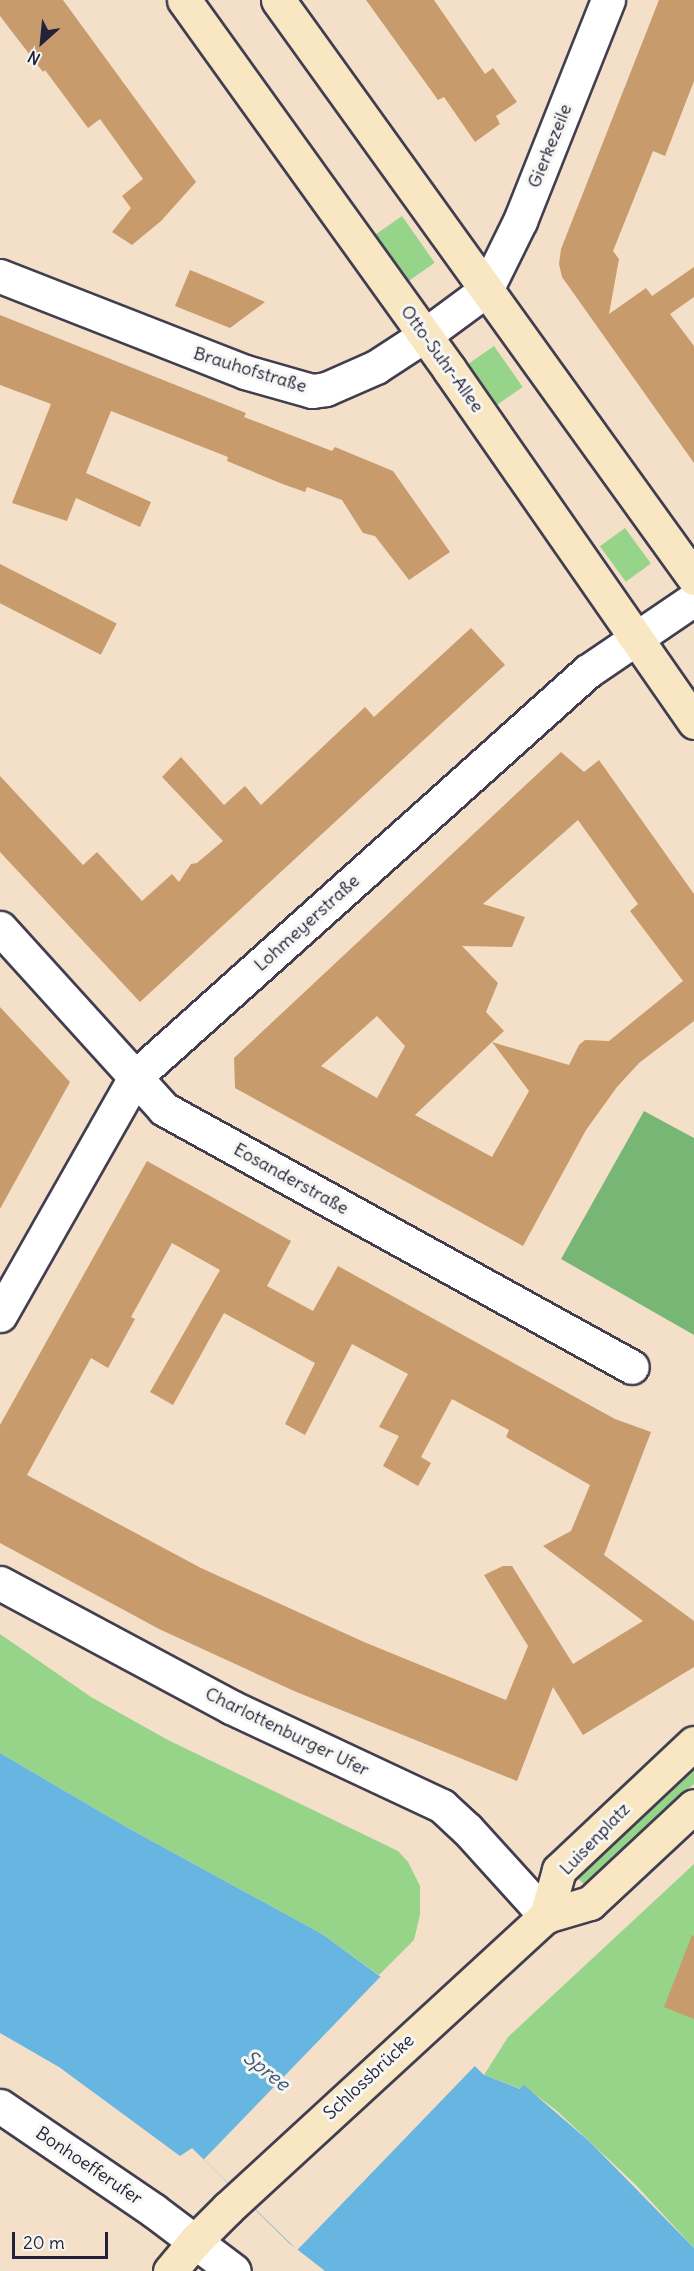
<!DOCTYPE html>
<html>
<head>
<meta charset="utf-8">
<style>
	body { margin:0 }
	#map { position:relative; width:694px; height:2271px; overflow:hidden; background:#f4e0c8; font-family:Delius,sans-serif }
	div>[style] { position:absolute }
	.green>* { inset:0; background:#96d48a; transform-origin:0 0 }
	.forest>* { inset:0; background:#78b676 }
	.water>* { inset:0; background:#66b6e1 }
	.pier>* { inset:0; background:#f4e0c8; transform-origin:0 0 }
	.building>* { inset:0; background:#c89b6c; transform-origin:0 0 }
	.roads { filter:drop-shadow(2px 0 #423e50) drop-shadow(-2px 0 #423e50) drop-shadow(0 2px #423e50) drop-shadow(0 -2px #423e50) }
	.street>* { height:33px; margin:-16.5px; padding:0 16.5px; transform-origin:16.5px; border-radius:16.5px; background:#fff }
	.secondary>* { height:33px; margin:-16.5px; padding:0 16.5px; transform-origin:16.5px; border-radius:16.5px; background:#f9e7c3 }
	span { translate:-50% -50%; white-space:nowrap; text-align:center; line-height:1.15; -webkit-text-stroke:6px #f6f6f2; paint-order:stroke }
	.street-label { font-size:18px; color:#22223b }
	.water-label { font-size:20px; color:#3a5675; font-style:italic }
	.north { position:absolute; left:12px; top:12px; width:60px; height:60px; -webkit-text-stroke:4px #f6f6f2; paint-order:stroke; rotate:207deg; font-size:16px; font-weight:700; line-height:24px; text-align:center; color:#22223b }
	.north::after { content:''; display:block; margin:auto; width:21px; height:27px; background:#22223b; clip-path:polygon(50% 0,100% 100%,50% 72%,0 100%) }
	.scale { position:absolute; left:12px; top:2232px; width:96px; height:27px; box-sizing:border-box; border:3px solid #22223b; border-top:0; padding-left:8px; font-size:18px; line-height:21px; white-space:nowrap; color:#22223b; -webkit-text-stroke:4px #f6f6f2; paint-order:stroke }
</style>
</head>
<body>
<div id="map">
	<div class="green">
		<div style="left:402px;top:216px;width:57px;height:34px;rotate:55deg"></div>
		<div style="left:494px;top:346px;width:50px;height:31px;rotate:55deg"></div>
		<div style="left:625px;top:528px;width:44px;height:31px;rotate:54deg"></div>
		<div style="clip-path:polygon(0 1634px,91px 1697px,168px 1740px,398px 1851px,408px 1862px,420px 1886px,420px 1915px,414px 1940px,379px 1975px,322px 1934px,128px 1828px,0 1753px)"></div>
		<div style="clip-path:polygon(694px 1766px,694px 1784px,584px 1884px,575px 1876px)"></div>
		<div style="clip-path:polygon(694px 1864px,694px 2248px,635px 2184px,557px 2111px,524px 2086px,521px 2089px,484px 2075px,508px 2037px)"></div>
	</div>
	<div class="forest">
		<div style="clip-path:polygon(644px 1111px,694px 1138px,694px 1335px,561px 1259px)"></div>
	</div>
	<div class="water">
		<div style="clip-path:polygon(0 1753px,128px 1828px,322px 1934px,392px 1985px,484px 2075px,520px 2089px,524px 2085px,590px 2142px,694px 2248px,694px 2271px,325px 2271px,289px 2243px,192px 2148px,180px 2156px,59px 2067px,0 2033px)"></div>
	</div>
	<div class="pier">
		<div style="left:383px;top:1974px;width:130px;height:258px;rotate:44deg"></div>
	</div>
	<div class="building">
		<div style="clip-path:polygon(0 0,63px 0,196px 182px,161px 221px,132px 245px,112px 232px,131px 208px,122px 196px,143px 179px,100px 119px,88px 128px,45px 70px,43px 72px,0 16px)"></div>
		<div style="clip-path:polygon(366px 0,434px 0,485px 74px,493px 68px,517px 102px,496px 116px,500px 124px,475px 142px,444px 97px,438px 100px)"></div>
		<div style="clip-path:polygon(659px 0,694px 0,694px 81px,665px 156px,653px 151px,613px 251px,619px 259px,609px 314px,646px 288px,652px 296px,694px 267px,694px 297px,670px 314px,694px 346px,694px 463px,562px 277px,559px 264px,561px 249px)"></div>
		<div style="clip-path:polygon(190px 270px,224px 284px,265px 302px,230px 328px,175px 306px)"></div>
		<div style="clip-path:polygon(0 315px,246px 413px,244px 417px,332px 451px,335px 447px,393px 471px,450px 552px,409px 580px,375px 536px,363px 533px,342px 500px,307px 487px,305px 492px,280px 483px,227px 461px,228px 457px,111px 411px,86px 473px,151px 502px,140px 527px,76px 498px,67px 521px,12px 503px,51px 404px,0 385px)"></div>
		<div style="left:0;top:564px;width:131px;height:35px;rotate:27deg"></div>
		<div style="clip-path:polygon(471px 628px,505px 665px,140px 1002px,0 852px,0 776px,83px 865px,97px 852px,142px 901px,172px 874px,179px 882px,191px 864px,197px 863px,223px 841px,162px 777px,181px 757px,224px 805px,245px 786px,261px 805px,365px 707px,374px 717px)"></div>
		<div style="clip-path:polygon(evenodd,561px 752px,584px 772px,599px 760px,694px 894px,694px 1021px,639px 1063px,617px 1087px,586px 1130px,523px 1246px,235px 1088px,234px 1058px,561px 752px,578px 820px,638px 904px,630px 911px,683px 981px,609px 1041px,585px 1040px,579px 1045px,569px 1065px,492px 1042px,504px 1031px,486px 1012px,498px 983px,462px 946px,512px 947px,525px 917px,483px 904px,578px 820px,561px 752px,377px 1016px,405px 1046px,377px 1098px,321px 1066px,377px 1016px,561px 752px,492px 1042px,529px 1091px,492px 1157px,415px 1115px,492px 1042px)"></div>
		<div style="clip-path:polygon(0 1007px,70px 1082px,0 1209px)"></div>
		<div style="clip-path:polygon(evenodd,147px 1161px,291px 1241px,267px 1286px,313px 1311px,338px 1266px,615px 1419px,651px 1432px,604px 1555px,694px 1621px,694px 1667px,583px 1735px,553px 1687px,517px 1781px,294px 1691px,159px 1629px,0 1543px,0 1425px,147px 1161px,172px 1243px,220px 1270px,150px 1392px,173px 1405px,224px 1313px,315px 1363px,285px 1424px,305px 1435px,352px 1344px,408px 1374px,379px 1427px,399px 1436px,383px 1466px,418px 1486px,431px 1463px,421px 1457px,452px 1399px,509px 1430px,506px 1437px,590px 1485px,571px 1531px,543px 1546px,643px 1621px,573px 1664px,512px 1566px,503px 1566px,484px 1575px,528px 1646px,506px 1700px,364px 1642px,201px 1568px,27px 1475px,91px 1358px,108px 1368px,135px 1319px,131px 1317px,172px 1243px)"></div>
		<div style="clip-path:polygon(692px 1935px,694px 1936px,694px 2019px,664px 2007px)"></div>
	</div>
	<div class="roads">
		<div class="street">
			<div style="left:0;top:276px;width:263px;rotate:21.4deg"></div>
			<div style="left:245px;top:372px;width:70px;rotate:15.8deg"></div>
			<div style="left:312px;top:391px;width:14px;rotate:-8deg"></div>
			<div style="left:326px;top:389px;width:55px;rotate:-23.7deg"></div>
			<div style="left:376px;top:367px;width:59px;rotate:-33.1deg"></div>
			<div style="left:425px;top:335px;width:76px;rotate:-36.4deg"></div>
			<div style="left:486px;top:290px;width:77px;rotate:-63.8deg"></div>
			<div style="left:520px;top:221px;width:238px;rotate:-68.3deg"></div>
			<div style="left:0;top:928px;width:244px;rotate:47.8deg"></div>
			<div style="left:164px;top:1109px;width:534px;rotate:28.87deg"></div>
			<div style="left:0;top:1315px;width:274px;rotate:-60.4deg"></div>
			<div style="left:135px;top:1077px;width:608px;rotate:-41.87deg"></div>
			<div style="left:588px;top:671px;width:128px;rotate:-34.2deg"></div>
			<div style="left:0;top:1583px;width:262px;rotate:28.2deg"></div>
			<div style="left:231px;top:1707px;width:233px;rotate:25.1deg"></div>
			<div style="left:442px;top:1806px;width:34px;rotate:43deg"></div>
			<div style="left:467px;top:1829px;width:118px;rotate:47.8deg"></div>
			<div style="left:0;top:2106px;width:185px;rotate:34.2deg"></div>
			<div style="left:153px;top:2210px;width:101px;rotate:37deg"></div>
		</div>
		<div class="secondary">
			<div style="left:184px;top:0;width:454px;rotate:54.3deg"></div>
			<div style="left:449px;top:369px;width:430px;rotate:55.2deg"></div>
			<div style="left:278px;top:0;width:712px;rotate:54.26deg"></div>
			<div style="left:546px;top:1916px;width:48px;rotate:-74.2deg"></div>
			<div style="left:559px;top:1870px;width:185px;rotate:-43.3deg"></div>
			<div style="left:170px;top:2271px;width:39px;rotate:-50deg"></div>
			<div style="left:195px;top:2241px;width:47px;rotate:-45deg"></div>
			<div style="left:228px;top:2208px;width:432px;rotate:-42.6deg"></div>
			<div style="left:546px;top:1916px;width:46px;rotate:-16.5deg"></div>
			<div style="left:590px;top:1903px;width:142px;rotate:-43deg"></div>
		</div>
	</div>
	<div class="street-label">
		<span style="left:550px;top:146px;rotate:-68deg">Gierkezeile</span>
		<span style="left:442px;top:359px;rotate:54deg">Otto-Suhr-Allee</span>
		<span style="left:250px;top:370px;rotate:17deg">Brauhofstraße</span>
		<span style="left:307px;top:923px;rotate:-42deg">Lohmeyerstraße</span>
		<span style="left:291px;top:1179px;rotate:29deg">Eosanderstraße</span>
		<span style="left:287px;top:1732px;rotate:26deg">Charlottenburger Ufer</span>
		<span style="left:595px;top:1839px;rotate:-46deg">Luisenplatz</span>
		<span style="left:369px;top:2077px;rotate:-43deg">Schlossbrücke</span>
		<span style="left:89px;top:2166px;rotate:34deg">Bonhoefferufer</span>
	</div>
	<div class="water-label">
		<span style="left:267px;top:2070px;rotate:38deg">Spree</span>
	</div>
	<div class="north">N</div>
	<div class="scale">20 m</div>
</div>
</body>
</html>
